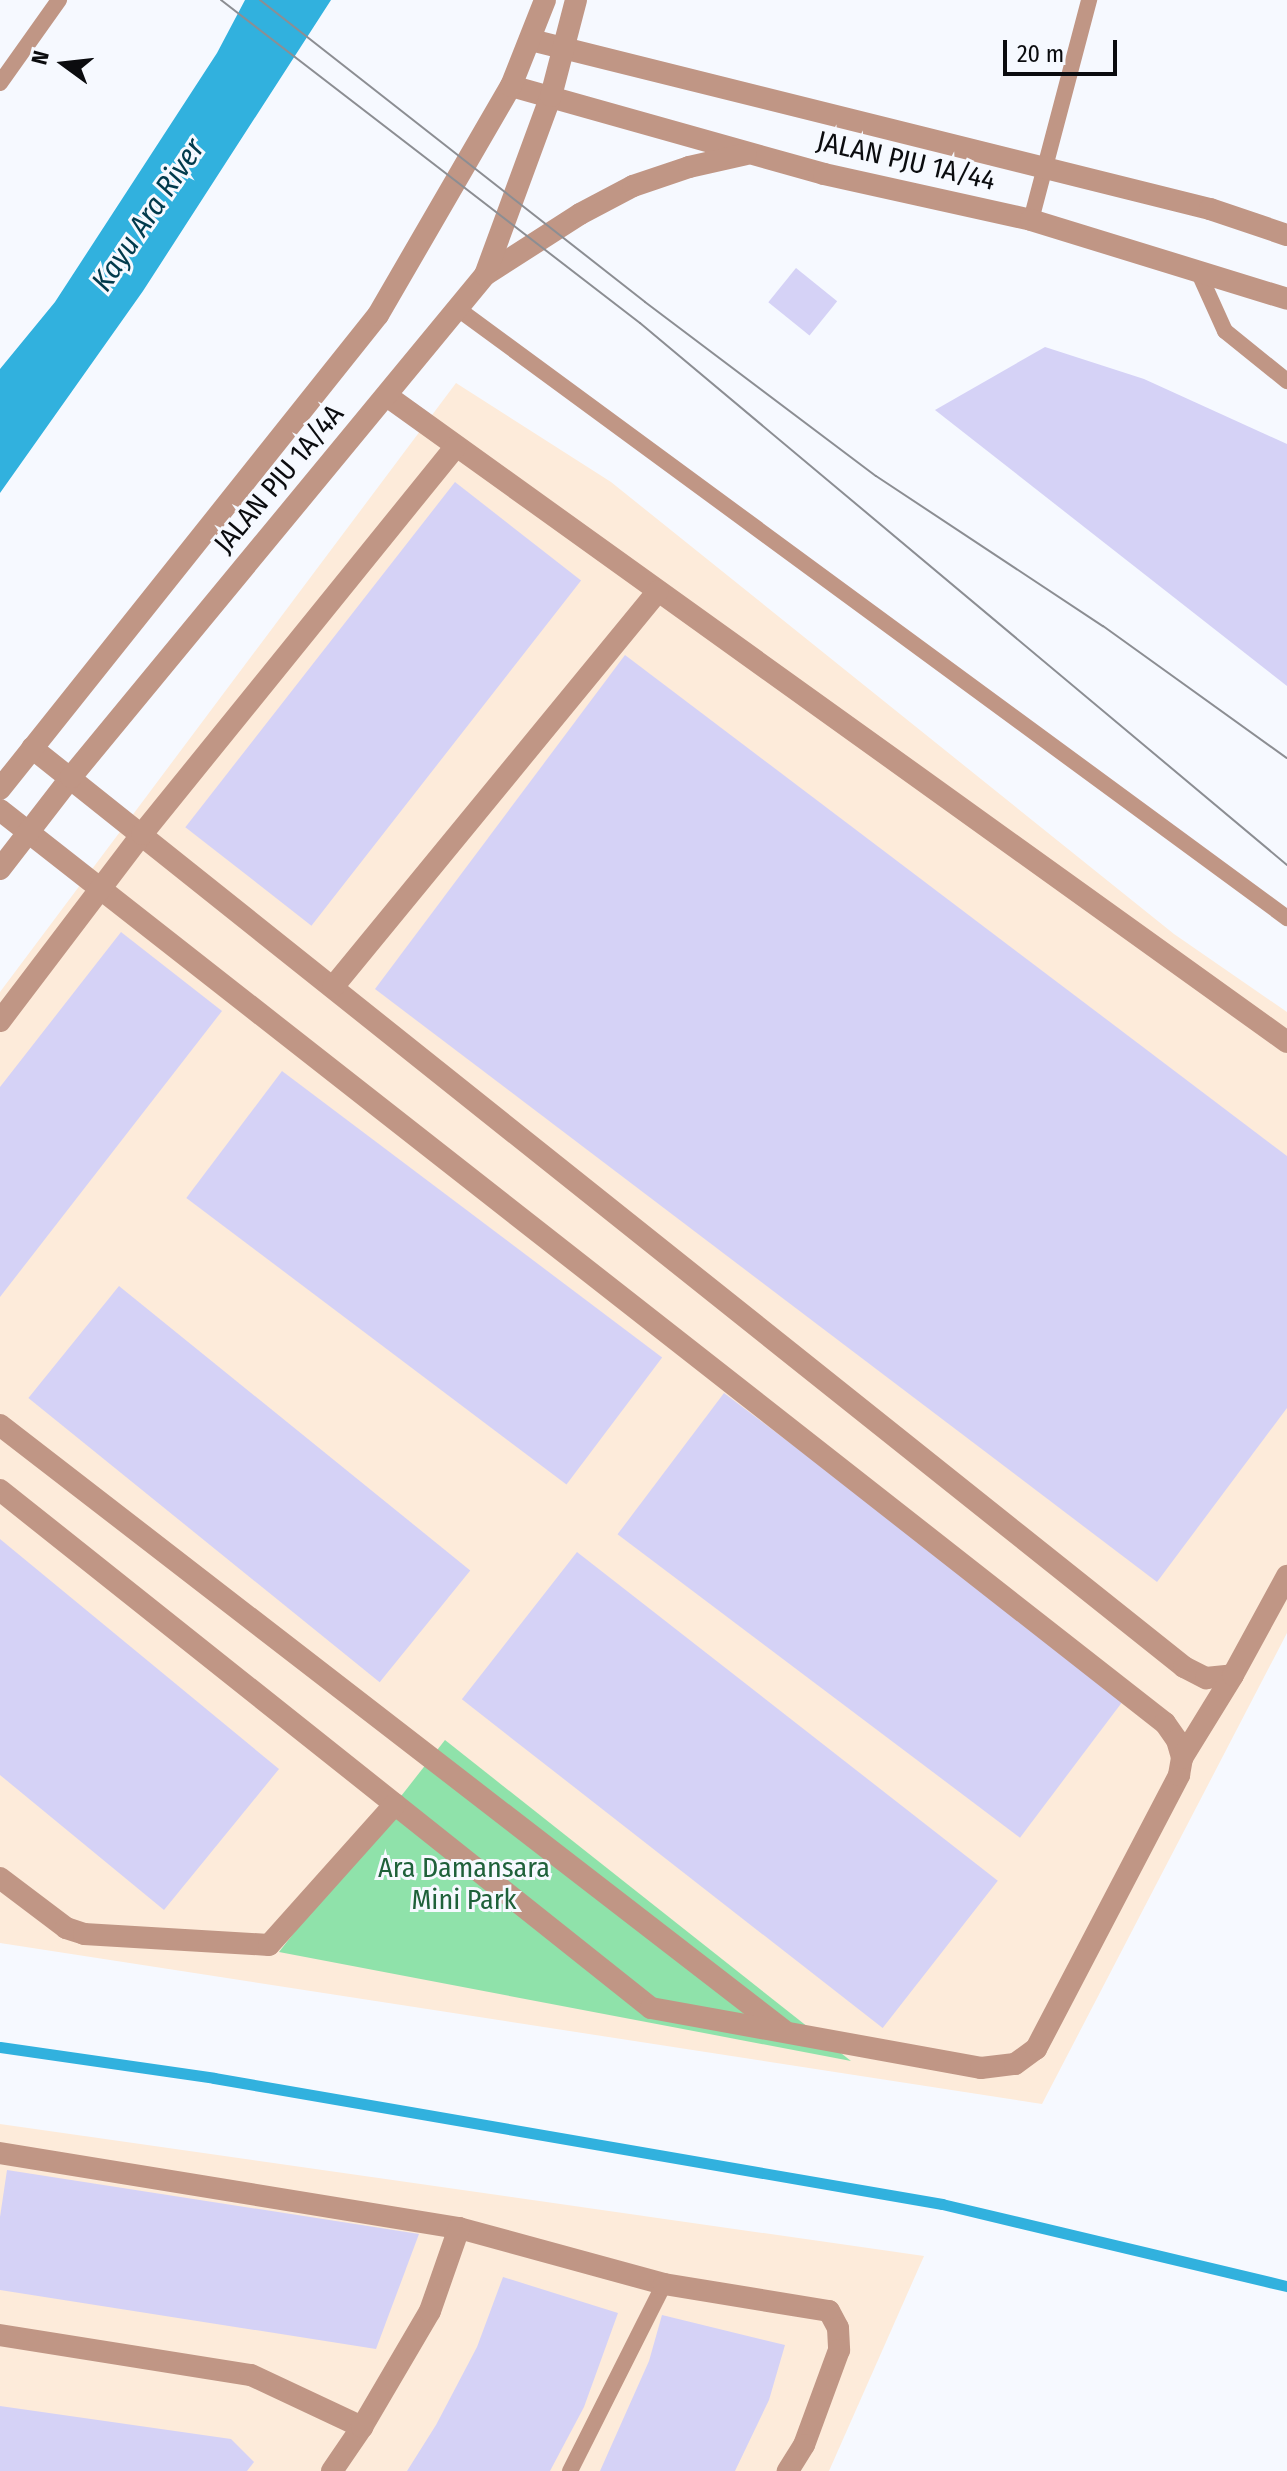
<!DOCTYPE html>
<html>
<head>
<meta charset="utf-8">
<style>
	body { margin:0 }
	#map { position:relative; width:1287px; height:2471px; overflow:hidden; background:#f6f9ff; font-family:"Fira Sans Condensed",sans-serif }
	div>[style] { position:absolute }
	.commercial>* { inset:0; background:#fdebda }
	.green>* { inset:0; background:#8fe2aa }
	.water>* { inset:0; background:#31b1de }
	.stream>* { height:11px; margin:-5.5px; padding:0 5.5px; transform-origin:5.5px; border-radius:5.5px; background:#31b1de }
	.building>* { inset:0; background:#d5d2f6; transform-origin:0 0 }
	.service>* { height:16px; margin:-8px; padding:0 8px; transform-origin:8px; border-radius:8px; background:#c09685 }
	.minor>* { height:22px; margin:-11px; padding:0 11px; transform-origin:11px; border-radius:11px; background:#c09685 }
	.tertiary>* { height:22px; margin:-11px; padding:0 11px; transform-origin:11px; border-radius:11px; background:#c09685 }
	.tram>* { height:2px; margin:-1px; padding:0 1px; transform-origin:1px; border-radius:1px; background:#8c8e93 }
	span { translate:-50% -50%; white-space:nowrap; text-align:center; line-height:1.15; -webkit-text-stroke:6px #f6f9ff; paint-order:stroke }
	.street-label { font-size:28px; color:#0b0c0f }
	.park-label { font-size:28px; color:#1f613a }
	.water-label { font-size:30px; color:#013a4c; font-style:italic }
	.north { position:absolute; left:24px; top:24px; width:80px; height:80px; -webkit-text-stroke:6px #f6f9ff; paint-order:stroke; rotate:285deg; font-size:22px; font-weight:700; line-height:32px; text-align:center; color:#0b0c0f }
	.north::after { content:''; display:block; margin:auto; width:28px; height:36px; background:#0b0c0f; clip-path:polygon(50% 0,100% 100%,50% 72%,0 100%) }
	.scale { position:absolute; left:1003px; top:40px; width:114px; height:36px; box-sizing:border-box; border:4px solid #0b0c0f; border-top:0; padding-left:10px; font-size:24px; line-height:28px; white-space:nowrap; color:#0b0c0f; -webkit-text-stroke:6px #f6f9ff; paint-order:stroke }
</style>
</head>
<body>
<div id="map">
	<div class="commercial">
		<div style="clip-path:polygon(456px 383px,611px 482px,1174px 934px,1287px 1012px,1287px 1633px,1042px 2104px,0 1943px,0 992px)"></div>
		<div style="clip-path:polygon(0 2124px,924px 2256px,829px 2471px,0 2471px)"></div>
	</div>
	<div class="green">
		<div style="clip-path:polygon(445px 1740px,851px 2061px,279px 1952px)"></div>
	</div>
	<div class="water">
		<div style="clip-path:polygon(245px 0,331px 0,143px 291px,0 493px,0 369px,55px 302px,217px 53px)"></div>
	</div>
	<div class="stream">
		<div style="left:0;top:2047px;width:216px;rotate:8.2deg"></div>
		<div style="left:214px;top:2078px;width:739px;rotate:9.82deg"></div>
		<div style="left:942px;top:2204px;width:355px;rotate:13.4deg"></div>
	</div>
	<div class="building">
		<div style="left:796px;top:268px;width:53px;height:44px;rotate:39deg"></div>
		<div style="clip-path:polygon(1045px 347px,1144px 379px,1287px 444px,1287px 686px,935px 410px)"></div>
		<div style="left:455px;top:482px;width:160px;height:438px;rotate:38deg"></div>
		<div style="clip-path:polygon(625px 655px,1287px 1156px,1287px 1408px,1157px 1582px,375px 989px)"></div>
		<div style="clip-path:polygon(121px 932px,222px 1011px,0 1297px,0 1087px)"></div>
		<div style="left:282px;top:1071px;width:476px;height:159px;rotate:37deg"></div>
		<div style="left:119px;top:1286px;width:452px;height:144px;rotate:39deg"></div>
		<div style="left:724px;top:1393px;width:504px;height:177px;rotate:37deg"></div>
		<div style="clip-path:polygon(0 1539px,279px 1769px,164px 1910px,0 1775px)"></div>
		<div style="left:577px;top:1552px;width:534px;height:187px;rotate:38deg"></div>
		<div style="clip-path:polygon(7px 2170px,419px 2234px,376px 2349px,0 2290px,0 2217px)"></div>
		<div style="clip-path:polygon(503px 2277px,618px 2313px,584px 2407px,550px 2471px,407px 2471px,436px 2425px,477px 2347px)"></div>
		<div style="clip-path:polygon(662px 2315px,785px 2345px,769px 2400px,735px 2471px,600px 2471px,649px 2361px)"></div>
		<div style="clip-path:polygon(0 2406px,231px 2439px,254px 2462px,247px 2471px,0 2471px)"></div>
	</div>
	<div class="service">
		<div style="left:0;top:83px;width:102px;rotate:-54.6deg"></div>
		<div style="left:1031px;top:220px;width:228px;rotate:-75.2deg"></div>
		<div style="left:1197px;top:269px;width:68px;rotate:65.7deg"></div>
		<div style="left:1225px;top:331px;width:80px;rotate:38.9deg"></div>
		<div style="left:458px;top:309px;width:1029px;rotate:36.3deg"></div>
		<div style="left:570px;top:2471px;width:209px;rotate:-63.3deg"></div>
	</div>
	<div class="minor">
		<div style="left:387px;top:396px;width:1108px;rotate:35.67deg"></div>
		<div style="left:32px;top:748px;width:1474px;rotate:38.58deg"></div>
		<div style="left:1184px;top:1667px;width:25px;rotate:27deg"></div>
		<div style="left:1206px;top:1678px;width:27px;rotate:-6deg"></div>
		<div style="left:0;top:810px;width:1480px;rotate:38.09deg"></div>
		<div style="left:1165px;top:1723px;width:21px;rotate:55deg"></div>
		<div style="left:1177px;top:1740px;width:19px;rotate:74deg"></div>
		<div style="left:333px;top:987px;width:512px;rotate:-50.62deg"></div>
		<div style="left:0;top:1021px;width:235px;rotate:-52.8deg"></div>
		<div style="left:142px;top:834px;width:498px;rotate:-51deg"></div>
		<div style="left:0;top:1425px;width:990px;rotate:37.69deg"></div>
		<div style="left:0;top:1490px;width:832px;rotate:38.51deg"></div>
		<div style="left:651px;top:2008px;width:335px;rotate:10.3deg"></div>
		<div style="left:981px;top:2068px;width:34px;rotate:-7deg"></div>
		<div style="left:1015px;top:2064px;width:26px;rotate:-36deg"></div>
		<div style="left:1036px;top:2049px;width:309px;rotate:-62.4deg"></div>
		<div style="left:1179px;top:1775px;width:17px;rotate:-80deg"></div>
		<div style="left:1182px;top:1758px;width:97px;rotate:-58.4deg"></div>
		<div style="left:1233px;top:1675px;width:113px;rotate:-61.4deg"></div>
		<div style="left:0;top:1878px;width:83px;rotate:37.1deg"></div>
		<div style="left:66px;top:1928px;width:19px;rotate:18deg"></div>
		<div style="left:84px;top:1934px;width:185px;rotate:3.4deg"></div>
		<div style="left:269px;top:1945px;width:189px;rotate:-48.2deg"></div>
		<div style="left:0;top:2153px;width:465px;rotate:9.3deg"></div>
		<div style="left:459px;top:2228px;width:213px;rotate:15.3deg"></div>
		<div style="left:664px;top:2284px;width:167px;rotate:9.3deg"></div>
		<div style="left:829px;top:2311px;width:19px;rotate:62deg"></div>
		<div style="left:838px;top:2328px;width:22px;rotate:87deg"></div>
		<div style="left:839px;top:2350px;width:101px;rotate:110.2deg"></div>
		<div style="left:804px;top:2445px;width:31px;rotate:122deg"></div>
		<div style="left:0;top:2335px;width:254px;rotate:9.1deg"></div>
		<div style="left:251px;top:2375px;width:123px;rotate:25.1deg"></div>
		<div style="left:332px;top:2471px;width:53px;rotate:-55.7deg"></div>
		<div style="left:362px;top:2427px;width:134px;rotate:-59.6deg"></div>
		<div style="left:430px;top:2311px;width:88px;rotate:-70.7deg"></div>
	</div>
	<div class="tertiary">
		<div style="left:531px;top:40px;width:700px;rotate:13.98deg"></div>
		<div style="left:1210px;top:209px;width:81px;rotate:18.7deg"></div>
		<div style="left:511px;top:86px;width:325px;rotate:15.7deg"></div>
		<div style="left:824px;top:174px;width:212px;rotate:12.5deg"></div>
		<div style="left:1031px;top:220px;width:268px;rotate:17.1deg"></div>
		<div style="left:485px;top:275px;width:113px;rotate:-32.7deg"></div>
		<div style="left:580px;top:214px;width:60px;rotate:-27.8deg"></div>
		<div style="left:633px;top:186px;width:59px;rotate:-18.7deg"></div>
		<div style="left:689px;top:167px;width:58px;rotate:-12.8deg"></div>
		<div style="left:0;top:789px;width:606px;rotate:-51.43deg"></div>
		<div style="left:378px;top:315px;width:265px;rotate:-59.9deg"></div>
		<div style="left:511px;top:86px;width:92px;rotate:-68.4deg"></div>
		<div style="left:0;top:869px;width:116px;rotate:-52.3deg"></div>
		<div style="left:71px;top:777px;width:651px;rotate:-50.49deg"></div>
		<div style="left:485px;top:275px;width:191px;rotate:-69.8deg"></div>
		<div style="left:551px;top:96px;width:99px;rotate:-75.4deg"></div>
	</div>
	<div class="tram">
		<div style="left:221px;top:0;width:529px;rotate:37.63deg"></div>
		<div style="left:640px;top:323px;width:844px;rotate:39.95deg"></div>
		<div style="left:260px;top:0;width:489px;rotate:38.1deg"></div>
		<div style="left:645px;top:302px;width:289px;rotate:37deg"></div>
		<div style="left:876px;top:476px;width:272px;rotate:33.5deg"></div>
		<div style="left:1103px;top:626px;width:226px;rotate:35.7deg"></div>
	</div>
	<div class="street-label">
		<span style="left:906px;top:161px;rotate:13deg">JALAN PJU 1A/44</span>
		<span style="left:279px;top:479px;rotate:-50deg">JALAN PJU 1A/4A</span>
	</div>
	<div class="park-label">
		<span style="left:464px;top:1884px">Ara Damansara<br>Mini Park</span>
	</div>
	<div class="water-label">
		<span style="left:148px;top:215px;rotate:-56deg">Kayu Ara River</span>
	</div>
	<div class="north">N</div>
	<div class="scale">20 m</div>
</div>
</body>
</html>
